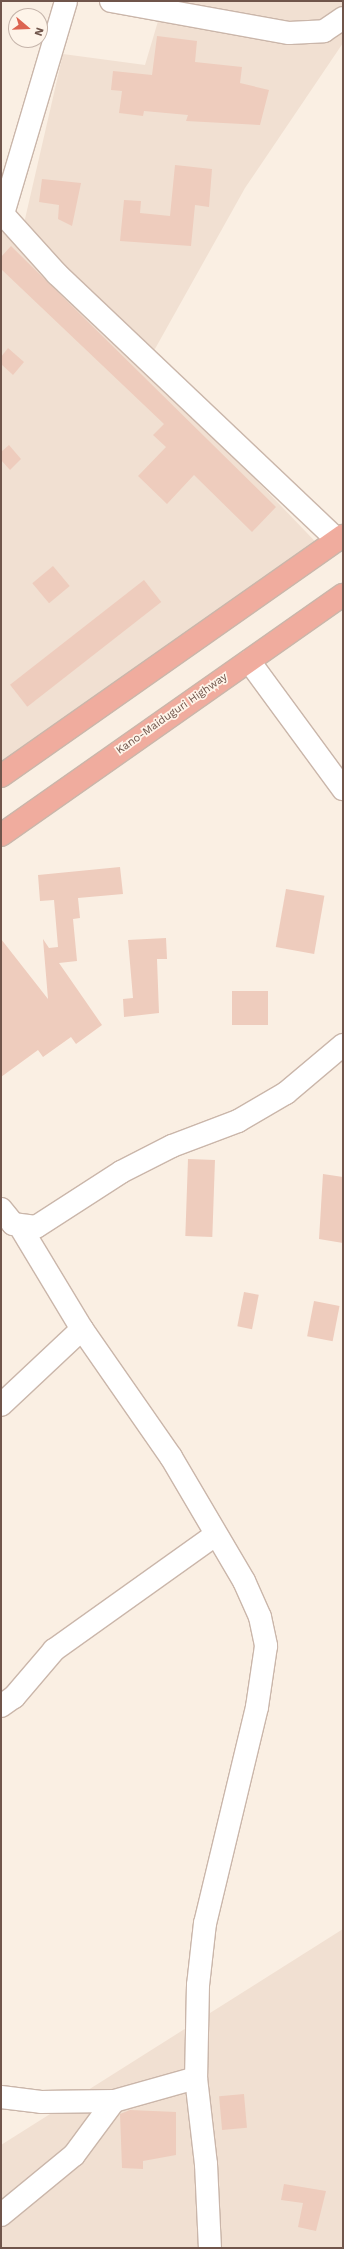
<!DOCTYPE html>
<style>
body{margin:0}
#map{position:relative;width:344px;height:2249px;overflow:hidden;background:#faefe3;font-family:"Work Sans",sans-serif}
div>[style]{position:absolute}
.residential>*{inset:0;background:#f1e0d2}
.building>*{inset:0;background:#eeccbd;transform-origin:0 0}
.roads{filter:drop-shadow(1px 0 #cab6aa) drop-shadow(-1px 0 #cab6aa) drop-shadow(0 1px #cab6aa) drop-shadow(0 -1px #cab6aa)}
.minor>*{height:22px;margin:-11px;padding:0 11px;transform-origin:11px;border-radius:11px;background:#fff}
.highway>*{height:22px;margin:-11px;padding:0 11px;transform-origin:11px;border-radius:11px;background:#f0ac9e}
span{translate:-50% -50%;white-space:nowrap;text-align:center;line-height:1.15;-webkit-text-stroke:3.5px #fef4e9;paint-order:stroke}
.street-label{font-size:11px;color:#70554b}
.frame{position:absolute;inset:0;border:2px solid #70554b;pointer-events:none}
.north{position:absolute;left:8px;top:8px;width:40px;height:40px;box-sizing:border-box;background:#fef4e9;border:1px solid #c5b4aa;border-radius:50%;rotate:109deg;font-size:11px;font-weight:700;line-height:16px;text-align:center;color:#70554b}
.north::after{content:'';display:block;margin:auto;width:14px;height:18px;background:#dc6350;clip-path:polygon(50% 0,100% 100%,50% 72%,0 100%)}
</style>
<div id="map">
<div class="residential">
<div style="clip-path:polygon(164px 1px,343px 1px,343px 43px,245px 188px,146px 365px,330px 557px,1px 783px,1px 231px,19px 245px,63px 54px,145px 65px)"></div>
<div style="clip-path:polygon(343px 1929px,343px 2248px,1px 2248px,1px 2145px)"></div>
</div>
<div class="building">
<div style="clip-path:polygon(157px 36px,197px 41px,195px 62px,242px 67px,240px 83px,269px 90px,260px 125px,186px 121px,188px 115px,144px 111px,143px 116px,119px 113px,122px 91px,111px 90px,113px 71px,152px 75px)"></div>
<div style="clip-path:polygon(175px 165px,212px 169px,209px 207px,195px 205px,191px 246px,120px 241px,124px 200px,141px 201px,140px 213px,170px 216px)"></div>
<div style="clip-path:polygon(42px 179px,81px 183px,72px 226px,58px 219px,59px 205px,39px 202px)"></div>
<div style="clip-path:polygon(11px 246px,276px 507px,252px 532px,194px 475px,167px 504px,138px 476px,166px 447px,153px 435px,164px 424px,1px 269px,1px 257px)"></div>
<div style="clip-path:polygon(8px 348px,24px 362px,13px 375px,1px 364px,1px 357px)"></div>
<div style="clip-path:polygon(9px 445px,21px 459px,10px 470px,1px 460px,1px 452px)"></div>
<div style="left:53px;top:566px;width:26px;height:27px;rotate:50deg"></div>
<div style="left:144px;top:580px;width:28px;height:170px;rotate:52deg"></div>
<div style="clip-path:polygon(120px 867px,123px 894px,78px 898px,80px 918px,73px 919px,77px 961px,59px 963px,102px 1025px,76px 1044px,71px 1037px,43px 1057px,38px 1050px,1px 1077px,1px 939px,48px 999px,43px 939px,49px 948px,58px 947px,54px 900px,40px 901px,38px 875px)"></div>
<div style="left:286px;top:889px;width:39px;height:59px;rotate:10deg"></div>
<div style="clip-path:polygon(166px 938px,167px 959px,157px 959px,159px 1013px,124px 1017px,123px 999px,133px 998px,128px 940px)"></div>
<div style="left:232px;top:991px;width:36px;height:34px"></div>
<div style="left:188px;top:1159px;width:27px;height:77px;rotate:2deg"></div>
<div style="clip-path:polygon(323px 1174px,343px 1177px,343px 1243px,319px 1239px)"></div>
<div style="left:244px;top:1292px;width:15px;height:35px;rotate:11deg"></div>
<div style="left:314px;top:1301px;width:26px;height:36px;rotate:11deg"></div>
<div style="left:244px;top:2094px;width:34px;height:25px;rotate:85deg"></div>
<div style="clip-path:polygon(130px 2110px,176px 2112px,176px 2155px,143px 2161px,143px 2169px,122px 2168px,120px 2114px)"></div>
<div style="clip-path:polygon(284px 2184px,326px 2191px,316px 2231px,298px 2227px,303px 2203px,281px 2200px)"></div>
</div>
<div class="roads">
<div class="minor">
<div style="left:111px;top:1px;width:181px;rotate:10.2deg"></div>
<div style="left:289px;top:33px;width:35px;rotate:-3deg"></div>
<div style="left:324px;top:31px;width:23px;rotate:-34deg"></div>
<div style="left:1px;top:212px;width:84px;rotate:47.9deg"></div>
<div style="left:57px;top:274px;width:386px;rotate:43.5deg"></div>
<div style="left:3px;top:214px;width:222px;rotate:-73.5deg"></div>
<div style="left:249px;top:661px;width:159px;rotate:53.7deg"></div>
<div style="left:1px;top:1209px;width:19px;rotate:51deg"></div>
<div style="left:13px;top:1224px;width:23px;rotate:7deg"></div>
<div style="left:36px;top:1227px;width:101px;rotate:-32.9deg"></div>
<div style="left:121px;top:1172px;width:57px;rotate:-27deg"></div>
<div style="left:172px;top:1146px;width:71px;rotate:-20.7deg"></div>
<div style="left:238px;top:1121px;width:56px;rotate:-30.3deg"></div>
<div style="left:286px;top:1093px;width:75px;rotate:-40.1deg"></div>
<div style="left:21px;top:1228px;width:118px;rotate:58.9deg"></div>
<div style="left:82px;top:1329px;width:156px;rotate:55.2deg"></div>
<div style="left:171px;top:1457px;width:144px;rotate:59.5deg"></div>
<div style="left:244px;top:1581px;width:39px;rotate:66deg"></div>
<div style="left:260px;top:1617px;width:30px;rotate:78deg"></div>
<div style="left:266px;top:1646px;width:62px;rotate:98.4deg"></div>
<div style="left:257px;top:1707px;width:222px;rotate:103.5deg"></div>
<div style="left:205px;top:1923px;width:62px;rotate:96.4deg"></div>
<div style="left:198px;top:1985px;width:93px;rotate:91.2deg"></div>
<div style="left:196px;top:2078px;width:87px;rotate:83.4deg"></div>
<div style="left:206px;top:2164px;width:84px;rotate:87.3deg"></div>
<div style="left:1px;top:1405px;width:111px;rotate:-43.2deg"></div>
<div style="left:1px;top:1706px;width:16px;rotate:-35deg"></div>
<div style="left:14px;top:1697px;width:62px;rotate:-49.6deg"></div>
<div style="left:54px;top:1650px;width:198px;rotate:-35.5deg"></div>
<div style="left:1px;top:2097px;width:40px;rotate:7.1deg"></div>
<div style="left:41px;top:2102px;width:73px;rotate:-0.8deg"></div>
<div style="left:1px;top:2215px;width:94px;rotate:-39.4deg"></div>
<div style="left:74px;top:2155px;width:67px;rotate:-53.5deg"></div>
<div style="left:114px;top:2101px;width:85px;rotate:-15.7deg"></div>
</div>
<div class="highway">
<div style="left:1px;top:776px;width:418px;rotate:-35.1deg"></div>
<div style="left:1px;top:835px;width:418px;rotate:-35.1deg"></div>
</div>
</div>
<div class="street-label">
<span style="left:172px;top:714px;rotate:-35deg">Kano-Maiduguri Highway</span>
</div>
<div class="frame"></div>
<div class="north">N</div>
</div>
